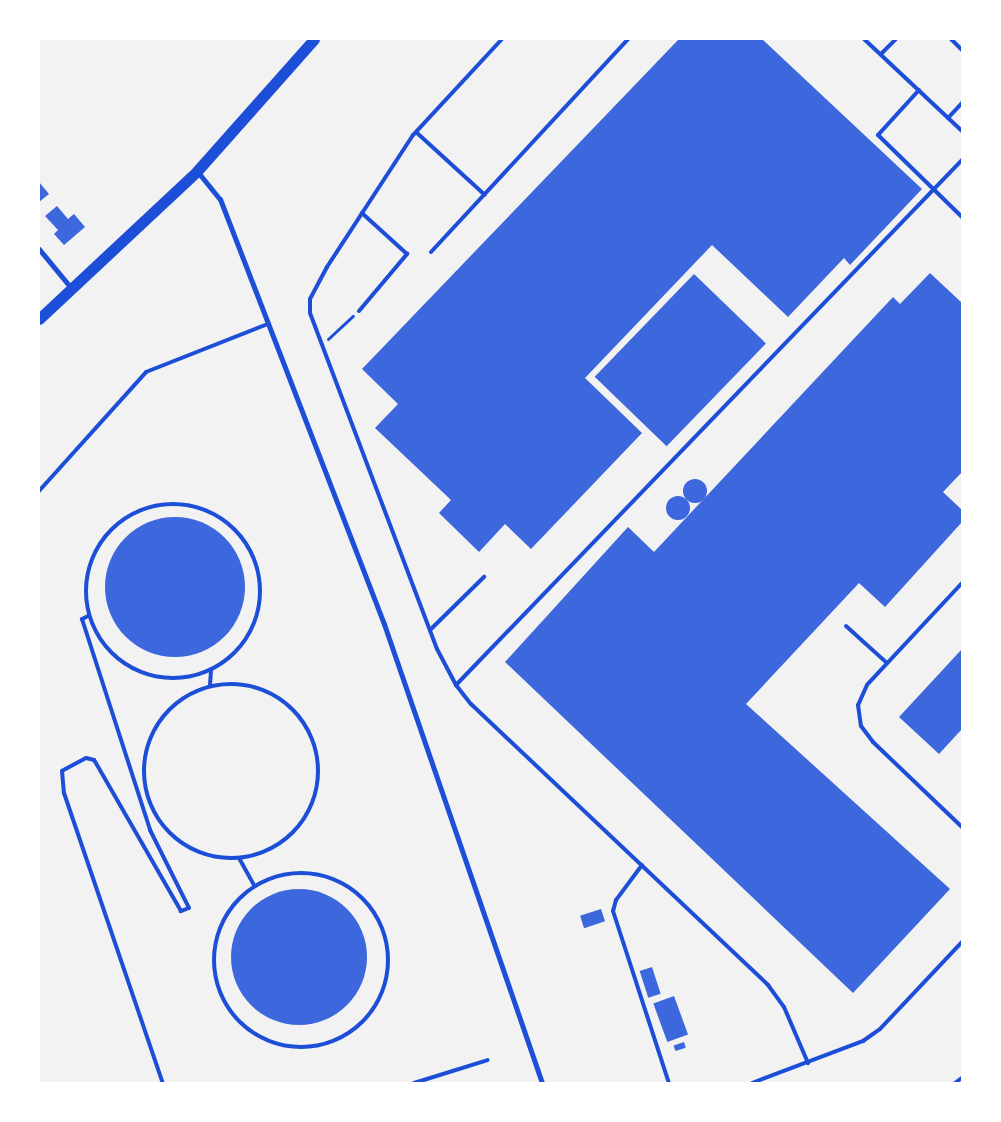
<!DOCTYPE html>
<style>
body{margin:0}
#map{position:relative;width:1001px;height:1122px;overflow:hidden;background:#f2f2f2;font-family:"IBM Plex Sans",sans-serif}
div>[style]{position:absolute}
.building>*{inset:0;background:#3d67dc;transform-origin:0 0}
.round{border-radius:50%}
.path>*{height:3px;margin:-1.5px;padding:0 1.5px;transform-origin:1.5px;border-radius:1.5px;background:#1d4ed8}
.service>*{height:4px;margin:-2px;padding:0 2px;transform-origin:2px;border-radius:2px;background:#1d4ed8}
.service>.ring{margin:-2px;padding:0;box-sizing:content-box;background:none;border:4px solid #1d4ed8;border-radius:50%}
.minor>*{height:5px;margin:-2.5px;padding:0 2.5px;transform-origin:2.5px;border-radius:2.5px;background:#1d4ed8}
.primary>*{height:11px;margin:-5.5px;padding:0 5.5px;transform-origin:5.5px;border-radius:5.5px;background:#1d4ed8}
span{translate:-50% -50%;white-space:nowrap;text-align:center;line-height:1.15;-webkit-text-stroke:4.5px #fff;paint-order:stroke}
.frame{position:absolute;inset:0;border:40px solid #fff;pointer-events:none}
</style>
<div id="map">
<div class="building">
<div style="clip-path:polygon(679px 39px,762px 39px,922px 189px,850px 265px,844px 258px,788px 317px,712px 245px,585px 378px,642px 433px,531px 549px,505px 524px,479px 552px,439px 513px,451px 500px,375px 428px,398px 404px,362px 369px)"></div>
<div style="clip-path:polygon(39px 182px,49px 194px,39px 202px)"></div>
<div style="clip-path:polygon(57px 206px,68px 219px,74px 214px,85px 227px,64px 245px,54px 234px,58px 230px,45px 216px)"></div>
<div style="clip-path:polygon(930px 273px,962px 303px,962px 472px,943px 492px,962px 510px,962px 522px,885px 607px,859px 583px,746px 704px,950px 889px,853px 993px,505px 662px,628px 527px,654px 552px,893px 297px,900px 304px)"></div>
<div style="left:694px;top:274px;width:100px;height:143px;rotate:44deg"></div>
<div class="round" style="left:683px;top:479px;width:24px;height:24px"></div>
<div class="round" style="left:666px;top:496px;width:24px;height:24px"></div>
<div class="round" style="left:105px;top:517px;width:140px;height:140px"></div>
<div style="clip-path:polygon(962px 649px,962px 729px,939px 754px,899px 717px)"></div>
<div class="round" style="left:231px;top:889px;width:136px;height:136px"></div>
<div style="left:601px;top:909px;width:13px;height:22px;rotate:72deg"></div>
<div style="left:652px;top:967px;width:28px;height:13px;rotate:72deg"></div>
<div style="left:674px;top:996px;width:41px;height:22px;rotate:70deg"></div>
<div style="left:684px;top:1042px;width:6px;height:11px;rotate:72deg"></div>
</div>
<div class="path">
<div style="left:328px;top:339px;width:34px;rotate:-43deg"></div>
</div>
<div class="service">
<div style="left:502px;top:39px;width:131px;rotate:132.8deg"></div>
<div style="left:413px;top:135px;width:158px;rotate:123.1deg"></div>
<div style="left:327px;top:267px;width:36px;rotate:118deg"></div>
<div style="left:310px;top:299px;width:14px;rotate:90deg"></div>
<div style="left:310px;top:313px;width:359px;rotate:69.3deg"></div>
<div style="left:437px;top:649px;width:41px;rotate:62.2deg"></div>
<div style="left:456px;top:685px;width:24px;rotate:52deg"></div>
<div style="left:471px;top:704px;width:409px;rotate:43.4deg"></div>
<div style="left:768px;top:985px;width:27px;rotate:54deg"></div>
<div style="left:784px;top:1007px;width:61px;rotate:66.8deg"></div>
<div style="left:864px;top:39px;width:134px;rotate:43.2deg"></div>
<div style="left:951px;top:39px;width:16px;rotate:45deg"></div>
<div style="left:881px;top:54px;width:21px;rotate:-45deg"></div>
<div style="left:919px;top:90px;width:61px;rotate:132.3deg"></div>
<div style="left:878px;top:135px;width:117px;rotate:44.3deg"></div>
<div style="left:948px;top:118px;width:21px;rotate:-47deg"></div>
<div style="left:416px;top:132px;width:93px;rotate:42.4deg"></div>
<div style="left:431px;top:252px;width:290px;rotate:-47.2deg"></div>
<div style="left:359px;top:311px;width:75px;rotate:-49.9deg"></div>
<div style="left:407px;top:254px;width:61px;rotate:-137.7deg"></div>
<div style="left:39px;top:491px;width:160px;rotate:-48deg"></div>
<div style="left:146px;top:372px;width:131px;rotate:-21.5deg"></div>
<div class="ring" style="left:86px;top:504px;width:170px;height:170px"></div>
<div style="left:962px;top:583px;width:139px;rotate:133deg"></div>
<div style="left:867px;top:685px;width:22px;rotate:114deg"></div>
<div style="left:858px;top:705px;width:21px;rotate:82deg"></div>
<div style="left:861px;top:726px;width:20px;rotate:53deg"></div>
<div style="left:873px;top:742px;width:123px;rotate:43.7deg"></div>
<div style="left:88px;top:616px;width:7px;rotate:153deg"></div>
<div style="left:82px;top:619px;width:222px;rotate:72.1deg"></div>
<div style="left:150px;top:830px;width:87px;rotate:63.4deg"></div>
<div style="left:189px;top:908px;width:9px;rotate:159deg"></div>
<div style="left:181px;top:911px;width:174px;rotate:-119.9deg"></div>
<div style="left:94px;top:760px;width:8px;rotate:-166deg"></div>
<div style="left:86px;top:758px;width:27px;rotate:152deg"></div>
<div style="left:62px;top:771px;width:22px;rotate:85deg"></div>
<div style="left:64px;top:793px;width:306px;rotate:71.2deg"></div>
<div style="left:846px;top:626px;width:55px;rotate:42.1deg"></div>
<div style="left:430px;top:630px;width:76px;rotate:-44.5deg"></div>
<div class="ring" style="left:144px;top:684px;width:170px;height:170px"></div>
<div style="left:210px;top:685px;width:14px;rotate:-86deg"></div>
<div style="left:456px;top:685px;width:729px;rotate:-46.06deg"></div>
<div style="left:239px;top:858px;width:31px;rotate:61deg"></div>
<div style="left:642px;top:865px;width:44px;rotate:126.6deg"></div>
<div style="left:616px;top:900px;width:11px;rotate:105deg"></div>
<div style="left:613px;top:911px;width:181px;rotate:72deg"></div>
<div class="ring" style="left:214px;top:873px;width:170px;height:170px"></div>
<div style="left:414px;top:1083px;width:77px;rotate:-17.3deg"></div>
<div style="left:752px;top:1083px;width:119px;rotate:-20.7deg"></div>
<div style="left:863px;top:1041px;width:21px;rotate:-35deg"></div>
<div style="left:880px;top:1029px;width:120px;rotate:-46.7deg"></div>
<div style="left:955px;top:1083px;width:9px;rotate:-36deg"></div>
</div>
<div class="minor">
<div style="left:197px;top:171px;width:36px;rotate:51deg"></div>
<div style="left:220px;top:199px;width:456px;rotate:68.9deg"></div>
<div style="left:384px;top:624px;width:485px;rotate:71deg"></div>
<div style="left:39px;top:249px;width:52px;rotate:50.5deg"></div>
</div>
<div class="primary">
<div style="left:39px;top:319px;width:216px;rotate:-43.1deg"></div>
<div style="left:197px;top:171px;width:176px;rotate:-48.4deg"></div>
</div>
<div class="frame"></div>
</div>
